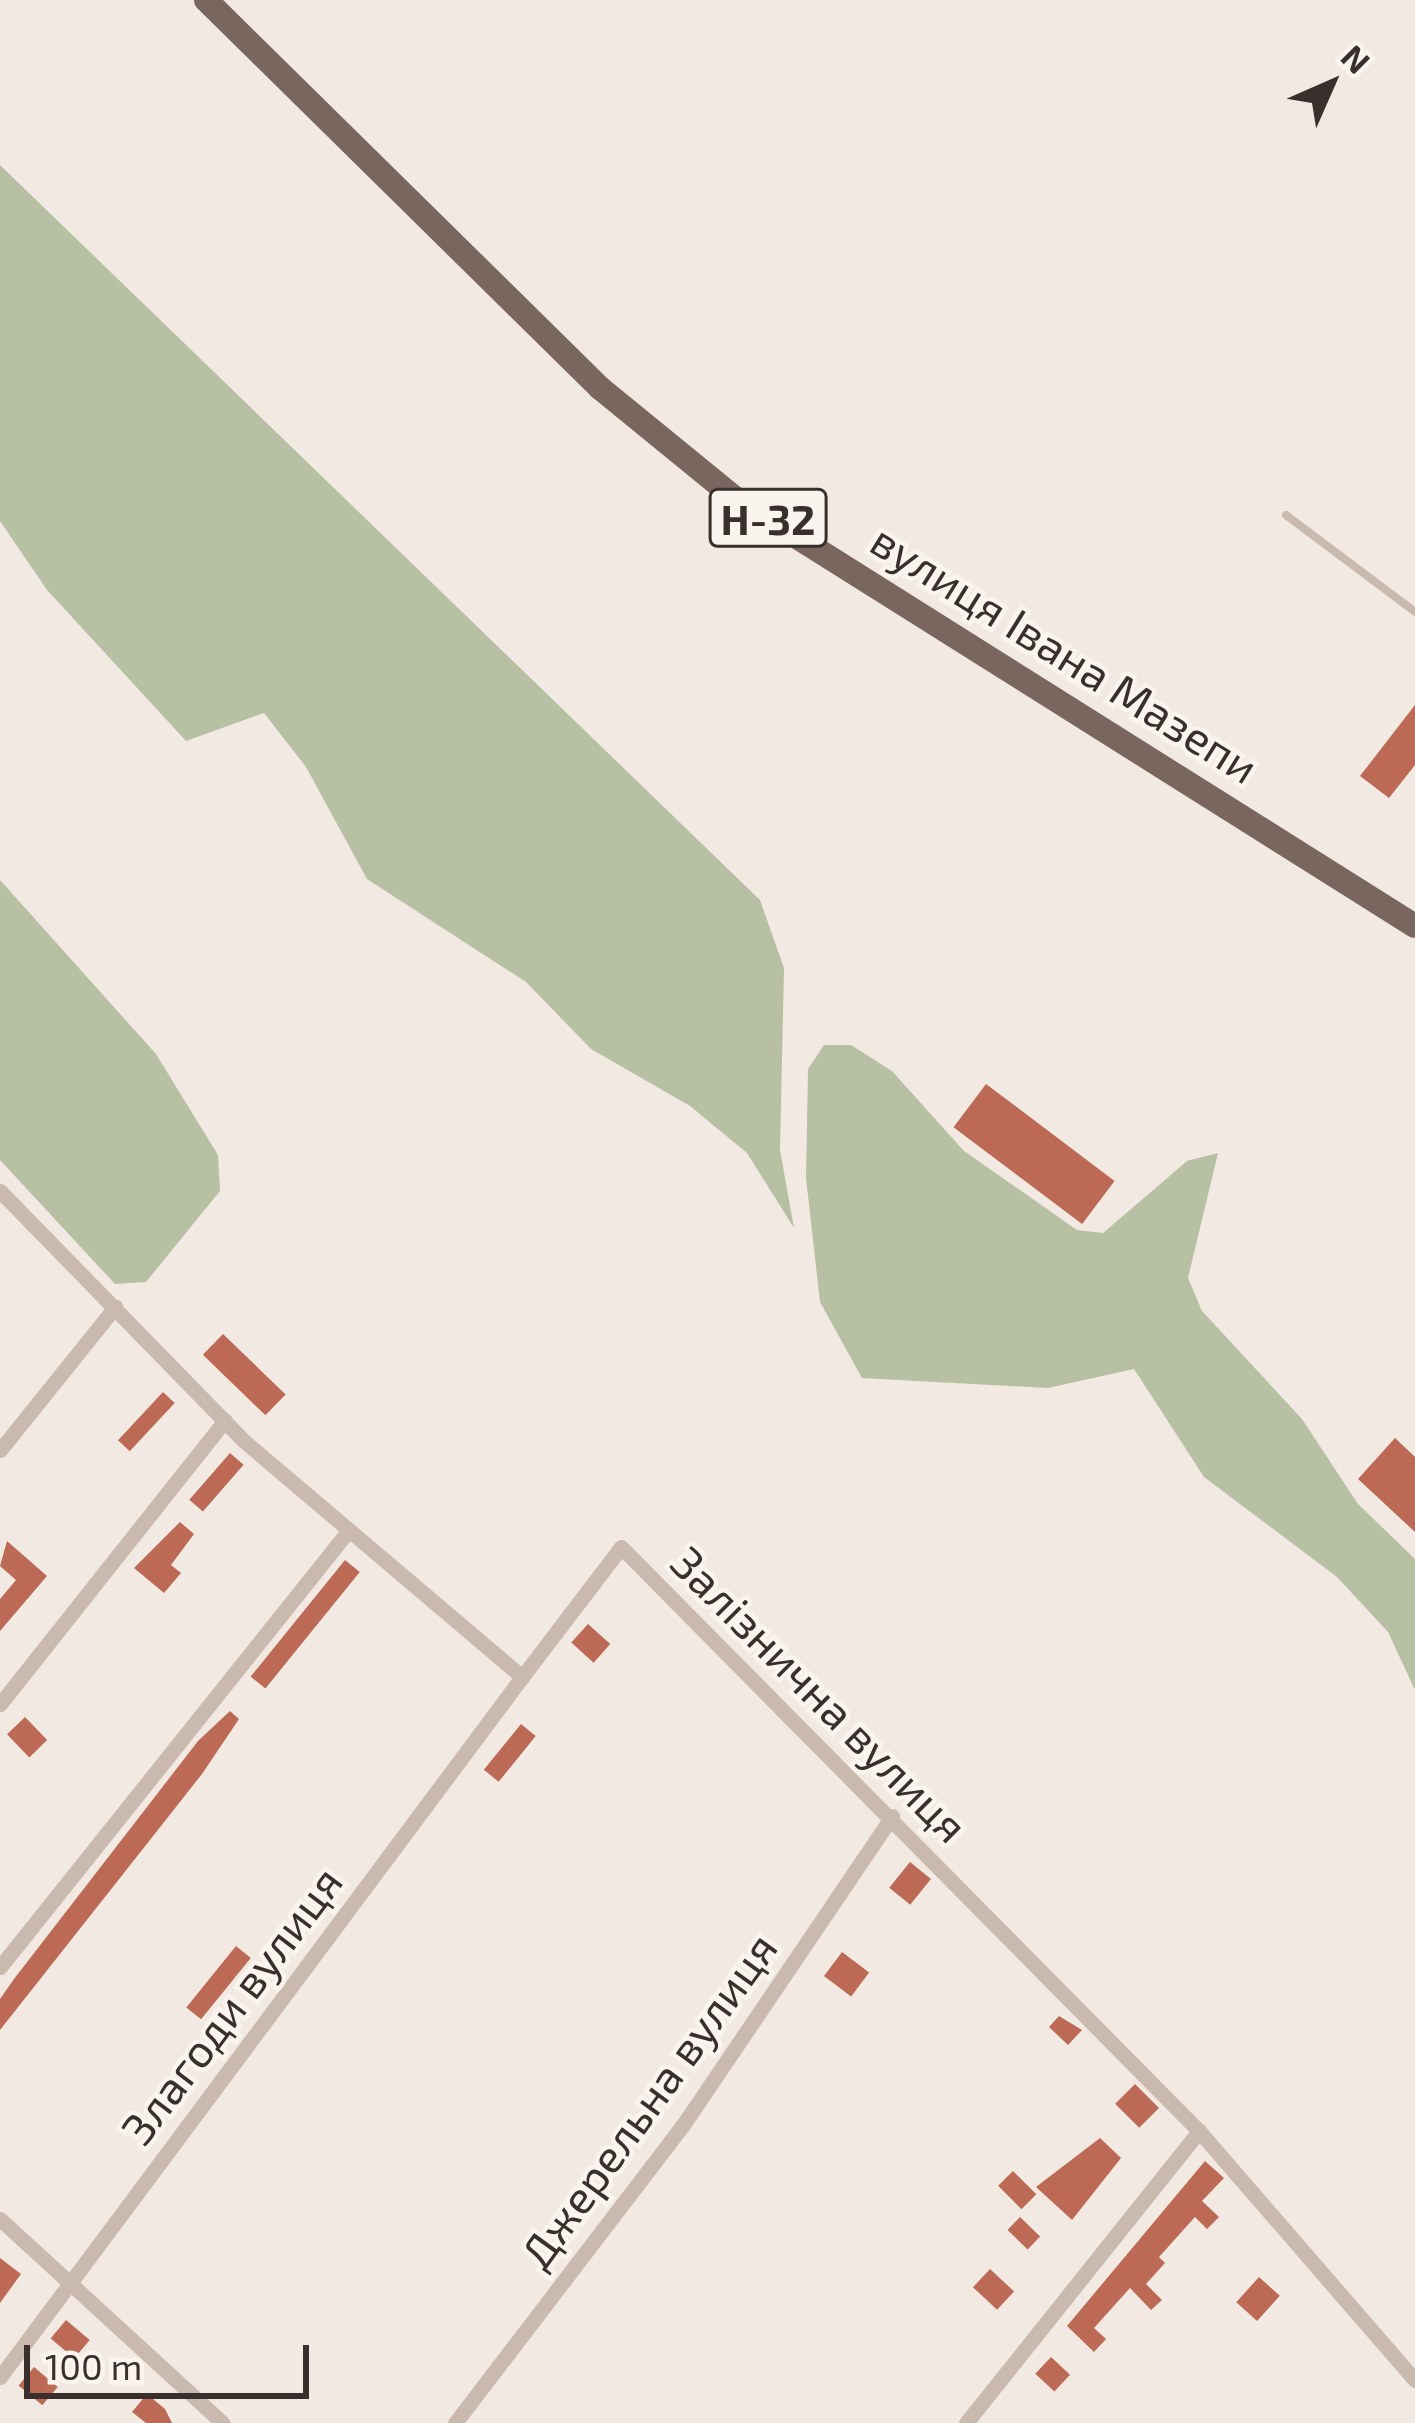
<!DOCTYPE html>
<meta charset="utf-8">
<style>
body{margin:0}
#map{position:relative;width:1415px;height:2423px;overflow:hidden;background:#f2eae2;font-family:"Exo 2",sans-serif}
div>[style]{position:absolute}
.green>*{inset:0;background:#b7c0a2}
.building>*{inset:0;background:#bc6a55;transform-origin:0 0}
.service>*{height:8px;margin:-4px;padding:0 4px;transform-origin:4px;border-radius:4px;background:#c9b9ae}
.minor>*{height:15px;margin:-7.5px;padding:0 7.5px;transform-origin:7.5px;border-radius:7.5px;background:#c9b9ae}
.primary>*{height:24px;margin:-12px;padding:0 12px;transform-origin:12px;border-radius:12px;background:#79665e}
span{translate:-50% -50%;white-space:nowrap;text-align:center;line-height:1.15;-webkit-text-stroke:9px #f9f4ee;paint-order:stroke}
.shield-label span{padding:3px 9px;background:#f9f4ee;border:3px solid;border-radius:9px;-webkit-text-stroke-width:0}
.shield-label{font-size:42px;color:#392f2c;font-weight:700}
.street-label{font-size:45px;color:#392f2c}
.north{position:absolute;left:1271px;top:24px;width:120px;height:120px;-webkit-text-stroke:9px #f9f4ee;paint-order:stroke;rotate:45deg;font-size:33px;font-weight:700;line-height:48px;text-align:center;color:#392f2c}
.north::after{content:'';display:block;margin:auto;width:42px;height:54px;background:#392f2c;clip-path:polygon(50% 0,100% 100%,50% 72%,0 100%)}
.scale{position:absolute;left:24px;top:2345px;width:285px;height:54px;box-sizing:border-box;border:6px solid #392f2c;border-top:0;padding-left:15px;font-size:36px;line-height:42px;white-space:nowrap;color:#392f2c;-webkit-text-stroke:9px #f9f4ee;paint-order:stroke}
</style>
<div id="map">
<div class="green">
<div style="clip-path:polygon(0 165px,760px 900px,784px 968px,780px 1150px,794px 1228px,747px 1153px,690px 1106px,591px 1049px,526px 982px,367px 879px,306px 767px,264px 713px,186px 741px,47px 590px,0 521px)"></div>
<div style="clip-path:polygon(0 880px,156px 1054px,218px 1155px,220px 1191px,146px 1282px,115px 1284px,0 1160px)"></div>
<div style="clip-path:polygon(824px 1045px,851px 1045px,892px 1071px,964px 1151px,1077px 1230px,1103px 1233px,1187px 1161px,1218px 1153px,1188px 1278px,1202px 1311px,1302px 1419px,1358px 1504px,1415px 1559px,1415px 1690px,1388px 1632px,1337px 1577px,1204px 1477px,1134px 1369px,1048px 1388px,862px 1378px,820px 1302px,806px 1178px,808px 1069px)"></div>
</div>
<div class="building">
<div style="clip-path:polygon(1415px 705px,1415px 765px,1389px 798px,1360px 776px)"></div>
<div style="left:986px;top:1084px;width:161px;height:54px;rotate:37deg"></div>
<div style="left:223px;top:1334px;width:87px;height:29px;rotate:44deg"></div>
<div style="left:163px;top:1392px;width:16px;height:66px;rotate:43deg"></div>
<div style="clip-path:polygon(1395px 1438px,1415px 1457px,1415px 1532px,1358px 1479px)"></div>
<div style="left:230px;top:1453px;width:18px;height:62px;rotate:41deg"></div>
<div style="clip-path:polygon(180px 1522px,194px 1534px,171px 1565px,181px 1573px,164px 1593px,134px 1568px)"></div>
<div style="clip-path:polygon(7px 1541px,47px 1576px,0 1631px,0 1599px,16px 1580px,0 1566px)"></div>
<div style="left:345px;top:1560px;width:19px;height:150px;rotate:39deg"></div>
<div style="left:588px;top:1624px;width:30px;height:25px;rotate:42deg"></div>
<div style="clip-path:polygon(230px 1711px,239px 1719px,202px 1774px,0 2030px,0 1999px,14px 1979px,198px 1741px)"></div>
<div style="left:25px;top:1717px;width:32px;height:25px;rotate:46deg"></div>
<div style="left:521px;top:1724px;width:19px;height:59px;rotate:39deg"></div>
<div style="left:910px;top:1862px;width:27px;height:33px;rotate:39deg"></div>
<div style="left:236px;top:1946px;width:19px;height:79px;rotate:39deg"></div>
<div style="left:842px;top:1952px;width:34px;height:30px;rotate:37deg"></div>
<div style="clip-path:polygon(1059px 2016px,1082px 2030px,1068px 2045px,1049px 2027px)"></div>
<div style="left:1135px;top:2084px;width:34px;height:28px;rotate:45deg"></div>
<div style="clip-path:polygon(1100px 2138px,1121px 2158px,1072px 2220px,1036px 2187px)"></div>
<div style="clip-path:polygon(1205px 2161px,1224px 2178px,1202px 2201px,1219px 2217px,1207px 2229px,1195px 2217px,1159px 2257px,1165px 2263px,1146px 2284px,1162px 2300px,1151px 2310px,1130px 2288px,1094px 2328px,1106px 2339px,1094px 2352px,1067px 2326px)"></div>
<div style="left:1013px;top:2171px;width:33px;height:21px;rotate:45deg"></div>
<div style="left:1020px;top:2217px;width:28px;height:18px;rotate:44deg"></div>
<div style="clip-path:polygon(0 2258px,21px 2274px,0 2303px)"></div>
<div style="left:990px;top:2269px;width:33px;height:25px;rotate:43deg"></div>
<div style="left:1259px;top:2277px;width:28px;height:34px;rotate:42deg"></div>
<div style="left:66px;top:2320px;width:31px;height:24px;rotate:40deg"></div>
<div style="left:1051px;top:2357px;width:26px;height:23px;rotate:43deg"></div>
<div style="left:34px;top:2367px;width:31px;height:24px;rotate:40deg"></div>
<div style="clip-path:polygon(147px 2394px,165px 2409px,172px 2423px,146px 2423px,132px 2412px)"></div>
</div>
<div class="service">
<div style="left:1286px;top:515px;width:161px;rotate:36.9deg"></div>
</div>
<div class="minor">
<div style="left:0;top:1191px;width:349px;rotate:45.7deg"></div>
<div style="left:244px;top:1441px;width:365px;rotate:40.3deg"></div>
<div style="left:522px;top:1677px;width:163px;rotate:-52.7deg"></div>
<div style="left:621px;top:1547px;width:822px;rotate:45.3deg"></div>
<div style="left:1199px;top:2131px;width:330px;rotate:49.1deg"></div>
<div style="left:0;top:1450px;width:184px;rotate:-51.2deg"></div>
<div style="left:0;top:1704px;width:362px;rotate:-51.6deg"></div>
<div style="left:0;top:1967px;width:559px;rotate:-51.39deg"></div>
<div style="left:0;top:2219px;width:302px;rotate:42.5deg"></div>
<div style="left:0;top:2377px;width:873px;rotate:-53.29deg"></div>
<div style="left:455px;top:2423px;width:375px;rotate:-52.6deg"></div>
<div style="left:683px;top:2125px;width:373px;rotate:-55.9deg"></div>
<div style="left:966px;top:2423px;width:374px;rotate:-51.4deg"></div>
</div>
<div class="primary">
<div style="left:206px;top:0;width:553px;rotate:44.56deg"></div>
<div style="left:600px;top:388px;width:174px;rotate:39.2deg"></div>
<div style="left:735px;top:498px;width:803px;rotate:32.19deg"></div>
</div>
<div class="shield-label">
<span style="left:768px;top:518px">Н-32</span>
</div>
<div class="street-label">
<span style="left:1065px;top:653px;rotate:32deg">вулиця Івана Мазепи</span>
<span style="left:820px;top:1694px;rotate:45deg">Залізнична вулиця</span>
<span style="left:231px;top:2005px;rotate:-53deg">Злагоди вулиця</span>
<span style="left:648px;top:2100px;rotate:-54deg">Джерельна вулиця</span>
</div>
<div class="north">N</div>
<div class="scale">100 m</div>
</div>
